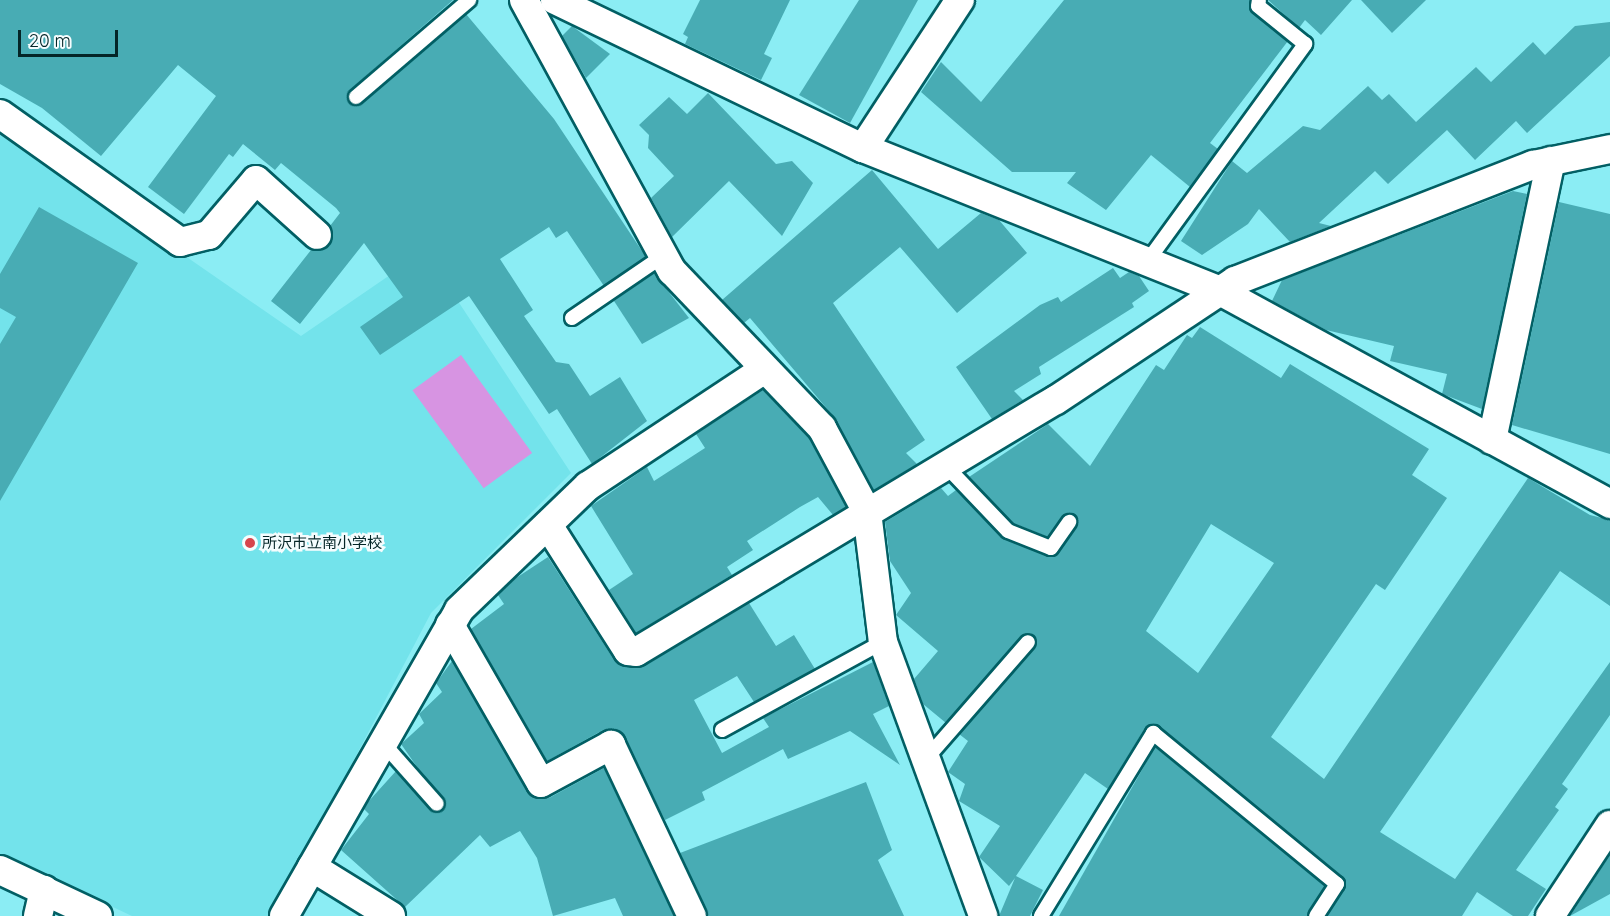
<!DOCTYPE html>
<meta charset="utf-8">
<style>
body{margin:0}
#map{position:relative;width:1610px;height:916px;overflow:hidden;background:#8bedf4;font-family:Quicksand,"Noto Sans JP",sans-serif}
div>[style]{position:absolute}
.built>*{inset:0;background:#73e3eb}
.water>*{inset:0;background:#d794e2;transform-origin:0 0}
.building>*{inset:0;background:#48acb4}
.roads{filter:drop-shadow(2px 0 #025f64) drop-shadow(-2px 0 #025f64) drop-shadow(0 2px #025f64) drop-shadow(0 -2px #025f64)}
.lane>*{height:14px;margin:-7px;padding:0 7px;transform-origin:7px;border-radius:7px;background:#fff}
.street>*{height:28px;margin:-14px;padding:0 14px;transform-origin:14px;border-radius:14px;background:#fff}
.dots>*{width:16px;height:16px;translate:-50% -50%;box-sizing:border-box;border:3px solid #f5fdfe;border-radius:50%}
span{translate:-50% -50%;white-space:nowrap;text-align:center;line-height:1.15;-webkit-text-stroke:5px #f5fdfe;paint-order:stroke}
.poi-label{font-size:15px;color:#042527}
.left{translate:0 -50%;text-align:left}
.scale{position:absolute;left:18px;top:30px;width:100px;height:27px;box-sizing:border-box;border:3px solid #042527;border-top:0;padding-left:8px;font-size:18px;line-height:21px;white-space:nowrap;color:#042527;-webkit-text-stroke:4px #f5fdfe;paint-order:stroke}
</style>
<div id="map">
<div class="built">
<div style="clip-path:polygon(0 128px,301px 336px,425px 251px,571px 473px,431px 613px,272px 916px,132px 916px,0 854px)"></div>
</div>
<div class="water">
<div style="left:461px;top:355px;width:121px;height:60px;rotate:54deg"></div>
</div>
<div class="building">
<div style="clip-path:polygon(0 0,453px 0,350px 90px,347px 99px,354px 106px,362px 104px,466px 14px,554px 119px,646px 257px,604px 286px,567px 231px,556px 238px,549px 227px,500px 259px,533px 310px,524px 316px,556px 362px,569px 364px,590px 396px,620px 377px,647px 421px,592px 464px,557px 409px,549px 414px,469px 296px,380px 355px,360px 327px,403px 297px,364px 243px,300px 324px,271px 301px,311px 250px,330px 246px,330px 226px,340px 213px,336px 208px,281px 163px,275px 170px,243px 144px,233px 157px,229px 154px,184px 214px,148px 187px,216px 96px,178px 65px,101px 156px,42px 108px,0 84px)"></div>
<div style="clip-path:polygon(700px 0,790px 0,764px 54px,772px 58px,761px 80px,685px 44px,688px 37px,683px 34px)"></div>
<div style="clip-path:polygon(859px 0,918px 0,850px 123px,799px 95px)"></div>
<div style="clip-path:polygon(1064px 0,1250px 0,1252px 13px,1288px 41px,1210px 143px,1218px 149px,1190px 187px,1151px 155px,1106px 210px,1067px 183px,1076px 172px,1012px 172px,921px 92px,941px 62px,981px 102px)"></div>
<div style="clip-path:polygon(1268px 0,1352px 0,1321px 35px,1305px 20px,1299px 28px)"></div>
<div style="clip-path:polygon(1361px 0,1426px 0,1392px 33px)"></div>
<div style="clip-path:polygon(1610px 22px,1610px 56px,1527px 133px,1516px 121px,1475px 160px,1447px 130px,1388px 184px,1375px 171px,1319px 223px,1331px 226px,1290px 242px,1259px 209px,1248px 224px,1202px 255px,1181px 241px,1232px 161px,1247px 173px,1303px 126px,1320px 130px,1368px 86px,1382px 100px,1389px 94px,1416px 122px,1476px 67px,1491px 82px,1533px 42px,1545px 55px,1575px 26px)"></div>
<div style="clip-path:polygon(572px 26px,610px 54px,586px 78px,562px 36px)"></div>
<div style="clip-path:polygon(708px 93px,776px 164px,792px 161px,813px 183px,782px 236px,729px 181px,672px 237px,651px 198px,674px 176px,648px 148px,649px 135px,639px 125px,669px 97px,687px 114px)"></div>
<div style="clip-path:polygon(872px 170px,938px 249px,981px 213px,999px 220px,1027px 253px,957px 313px,900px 247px,833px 303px,925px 440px,906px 453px,917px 464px,874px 490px,834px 417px,750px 318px,744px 323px,722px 300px)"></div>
<div style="clip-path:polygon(1513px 191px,1527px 194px,1482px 409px,1442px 394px,1447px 374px,1390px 361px,1394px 346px,1326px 330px,1272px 301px,1282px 280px)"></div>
<div style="clip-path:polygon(1559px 202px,1610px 214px,1610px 454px,1512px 425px)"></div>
<div style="clip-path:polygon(39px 207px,138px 263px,0 501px,0 344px,16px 317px,0 308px,0 274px)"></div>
<div style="clip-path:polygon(1113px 268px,1120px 278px,1129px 272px,1139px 276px,1149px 291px,1132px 303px,1134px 307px,1039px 367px,1041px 374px,1014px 391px,1023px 400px,992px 419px,956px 367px,1040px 305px,1058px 297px,1061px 302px)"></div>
<div style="clip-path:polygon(654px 273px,689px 318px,642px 344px,614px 301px)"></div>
<div style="clip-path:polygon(evenodd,1200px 327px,1281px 378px,1290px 364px,1429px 449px,1412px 475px,1447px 498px,1385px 590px,1376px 584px,1271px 737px,1324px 779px,1528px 478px,1590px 515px,1610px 520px,1610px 606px,1560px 571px,1380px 832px,1455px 879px,1610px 662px,1610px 715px,1562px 784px,1568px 789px,1555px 807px,1559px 810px,1516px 870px,1546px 889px,1528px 916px,1513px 916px,1477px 892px,1462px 916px,1327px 916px,1345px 888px,1343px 877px,1153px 724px,1145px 728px,1108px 789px,1085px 773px,1016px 876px,1043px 890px,1030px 916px,999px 916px,1015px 878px,1009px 886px,979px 857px,1000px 826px,959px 801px,965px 784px,948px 772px,968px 741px,959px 734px,1037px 640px,1030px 633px,1021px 636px,946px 723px,923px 704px,914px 679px,938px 651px,896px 615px,911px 593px,890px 561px,885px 522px,941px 488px,948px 496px,956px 490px,1004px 539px,1056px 556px,1077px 527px,1075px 515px,1065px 514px,1048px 537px,1013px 523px,969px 477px,1048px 424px,1090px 466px,1156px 365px,1164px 370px,1187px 335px,1192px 338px,1200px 327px,1211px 524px,1274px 563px,1198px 673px,1146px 631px,1211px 524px)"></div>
<div style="clip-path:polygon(763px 390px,809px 438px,846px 507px,833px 515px,818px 497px,800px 507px,747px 541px,753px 550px,727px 567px,732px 575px,636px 633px,609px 590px,633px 574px,591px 506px,647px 467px,654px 481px,705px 448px,696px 434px)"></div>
<div style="clip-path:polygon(548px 557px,614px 660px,625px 667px,644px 666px,749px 603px,776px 646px,794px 635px,815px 669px,754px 702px,737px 676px,694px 700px,722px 753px,769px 727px,763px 718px,873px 662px,889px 706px,873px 714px,900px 765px,850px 731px,788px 759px,783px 749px,702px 792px,705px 800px,665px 820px,620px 731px,603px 730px,547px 761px,471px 629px,504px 604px,498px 595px,516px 578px)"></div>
<div style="clip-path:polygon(452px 661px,532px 797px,549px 798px,604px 768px,674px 916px,623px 916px,615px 898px,553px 916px,537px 858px,520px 831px,490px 847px,480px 835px,405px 907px,341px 850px,369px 814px,364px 809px,368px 802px,396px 771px,431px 810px,445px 807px,401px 744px,424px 723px,419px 714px,442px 692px,436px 683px)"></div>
<div style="clip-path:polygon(1155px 747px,1325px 886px,1307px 916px,1059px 916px)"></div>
<div style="clip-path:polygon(866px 782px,892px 850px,878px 860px,904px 916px,708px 916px,680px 853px)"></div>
<div style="clip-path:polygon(1610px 855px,1610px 894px,1570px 916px)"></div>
</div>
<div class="roads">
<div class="lane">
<div style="left:356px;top:97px;width:149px;rotate:-40.6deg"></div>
<div style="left:1149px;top:259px;width:266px;rotate:-54deg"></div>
<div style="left:1305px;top:44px;width:60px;rotate:-141deg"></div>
<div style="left:1258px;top:6px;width:6px;rotate:-81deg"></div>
<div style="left:572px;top:318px;width:110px;rotate:-34.3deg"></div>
<div style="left:945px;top:465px;width:91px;rotate:46.3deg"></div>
<div style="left:1008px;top:531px;width:46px;rotate:21.6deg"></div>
<div style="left:1051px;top:548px;width:32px;rotate:-55deg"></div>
<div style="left:722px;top:730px;width:183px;rotate:-28.7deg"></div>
<div style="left:383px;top:743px;width:81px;rotate:48.5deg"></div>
<div style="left:926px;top:759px;width:155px;rotate:-48.9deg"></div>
<div style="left:1041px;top:916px;width:215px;rotate:-58.5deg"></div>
<div style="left:1153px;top:733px;width:238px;rotate:39.4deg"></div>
<div style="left:1337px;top:884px;width:38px;rotate:123deg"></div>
</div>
<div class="street">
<div style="left:524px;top:0;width:309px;rotate:61.4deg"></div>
<div style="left:672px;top:271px;width:217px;rotate:46.3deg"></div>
<div style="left:822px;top:428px;width:95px;rotate:61.8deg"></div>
<div style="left:867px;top:512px;width:131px;rotate:83deg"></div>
<div style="left:883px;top:642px;width:292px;rotate:69.9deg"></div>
<div style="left:555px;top:0;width:342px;rotate:25.7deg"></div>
<div style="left:863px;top:148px;width:382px;rotate:21.8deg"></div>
<div style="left:1218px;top:290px;width:447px;rotate:28.6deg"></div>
<div style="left:0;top:114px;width:221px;rotate:35.4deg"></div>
<div style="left:180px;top:242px;width:30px;rotate:-14deg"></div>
<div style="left:209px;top:235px;width:72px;rotate:-49.5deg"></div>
<div style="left:256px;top:180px;width:82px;rotate:42deg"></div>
<div style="left:863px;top:148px;width:177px;rotate:-56.8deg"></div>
<div style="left:1492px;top:440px;width:285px;rotate:-78.1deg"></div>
<div style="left:548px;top:525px;width:149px;rotate:57.6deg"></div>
<div style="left:628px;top:651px;width:8px;rotate:7deg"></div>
<div style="left:636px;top:652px;width:490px;rotate:-31deg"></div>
<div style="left:1056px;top:400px;width:215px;rotate:-33.6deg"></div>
<div style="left:1235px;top:281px;width:320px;rotate:-21.3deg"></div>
<div style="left:1533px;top:165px;width:79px;rotate:-11.7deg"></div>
<div style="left:450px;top:625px;width:182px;rotate:60.1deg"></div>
<div style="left:541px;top:783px;width:80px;rotate:-28.5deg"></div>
<div style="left:611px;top:745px;width:189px;rotate:64.7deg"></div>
<div style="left:312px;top:867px;width:93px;rotate:31.8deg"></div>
<div style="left:0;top:870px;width:108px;rotate:25.1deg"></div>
<div style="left:38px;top:916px;width:27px;rotate:-77deg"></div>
<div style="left:284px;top:916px;width:353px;rotate:-60.2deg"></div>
<div style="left:459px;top:610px;width:179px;rotate:-43.9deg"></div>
<div style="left:588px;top:486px;width:209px;rotate:-33.5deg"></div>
<div style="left:1550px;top:916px;width:109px;rotate:-56.6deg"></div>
</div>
</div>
<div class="dots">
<div style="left:250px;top:543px;background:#d6464d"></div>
</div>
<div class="poi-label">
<span class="left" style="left:262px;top:543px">所沢市立南小学校</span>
</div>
<div class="scale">20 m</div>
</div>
